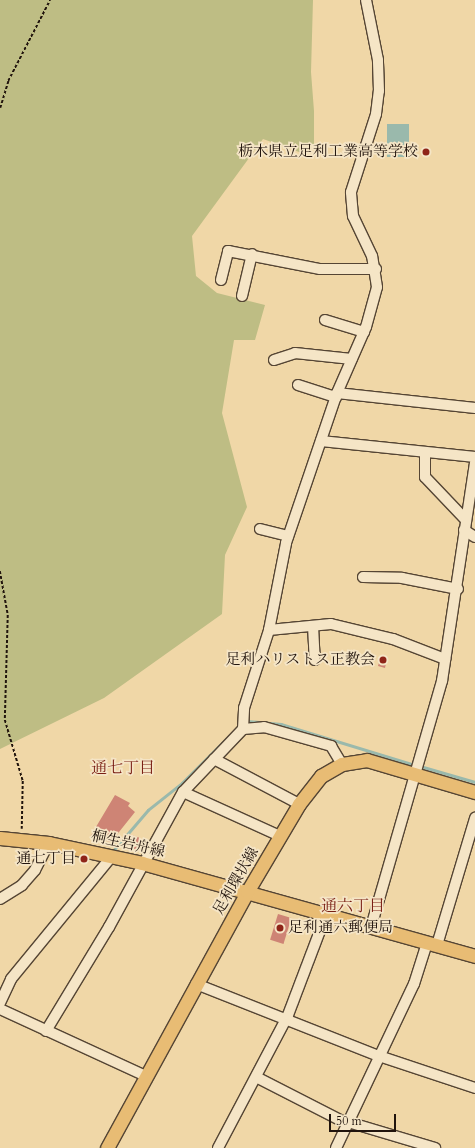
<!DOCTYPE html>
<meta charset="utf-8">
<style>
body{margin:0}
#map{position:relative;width:475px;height:1148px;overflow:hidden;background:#f0d7a7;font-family:Cardo,"Noto Serif JP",serif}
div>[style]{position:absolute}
.green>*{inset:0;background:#bebd84}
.water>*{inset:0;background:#9ab9ac;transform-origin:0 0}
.stream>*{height:2.5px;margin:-1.25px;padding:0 1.25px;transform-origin:1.25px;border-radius:1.25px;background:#9ab9ac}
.building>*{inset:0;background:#ce8475;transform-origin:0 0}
.path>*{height:1.5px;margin-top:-0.75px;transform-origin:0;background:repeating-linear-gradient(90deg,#21140d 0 3px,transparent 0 5px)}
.roads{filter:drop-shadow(1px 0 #554534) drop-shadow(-1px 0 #554534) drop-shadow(0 1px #554534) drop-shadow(0 -1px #554534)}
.minor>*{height:10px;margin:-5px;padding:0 5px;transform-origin:5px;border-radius:5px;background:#f5e5c6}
.major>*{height:13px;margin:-6.5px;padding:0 6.5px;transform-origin:6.5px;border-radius:6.5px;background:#e8bc74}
.dots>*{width:11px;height:11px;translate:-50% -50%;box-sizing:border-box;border:2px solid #f5e5c6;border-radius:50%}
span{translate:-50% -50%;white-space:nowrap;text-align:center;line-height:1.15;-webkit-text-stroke:3.5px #f5e5c6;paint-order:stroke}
.poi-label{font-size:15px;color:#21140d}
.right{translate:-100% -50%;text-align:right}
.left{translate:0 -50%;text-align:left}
.street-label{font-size:15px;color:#21140d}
.neighbourhood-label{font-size:16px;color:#7a1f14}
.scale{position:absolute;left:329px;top:1114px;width:67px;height:18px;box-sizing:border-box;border:2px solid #21140d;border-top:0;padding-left:5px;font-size:12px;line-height:14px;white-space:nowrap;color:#21140d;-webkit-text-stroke:3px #f5e5c6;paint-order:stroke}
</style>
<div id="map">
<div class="green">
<div style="clip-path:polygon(0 0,313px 0,311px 72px,314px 111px,314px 144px,302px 153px,263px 139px,192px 236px,196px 276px,217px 293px,265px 305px,255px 340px,234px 340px,222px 413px,247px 507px,225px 555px,222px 614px,104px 698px,0 749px)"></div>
</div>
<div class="water">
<div style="left:387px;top:124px;width:22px;height:33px"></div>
</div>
<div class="stream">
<div style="left:247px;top:721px;width:34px;rotate:5deg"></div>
<div style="left:281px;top:724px;width:140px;rotate:17deg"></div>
<div style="left:420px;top:766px;width:57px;rotate:16.2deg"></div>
<div style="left:112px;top:852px;width:55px;rotate:-49.4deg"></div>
<div style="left:148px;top:810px;width:43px;rotate:-38.5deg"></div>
<div style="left:182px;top:783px;width:81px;rotate:-45deg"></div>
<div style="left:0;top:990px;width:12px;rotate:-59deg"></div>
</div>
<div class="building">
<div style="clip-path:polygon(381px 656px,387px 658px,385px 668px,378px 666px)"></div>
<div style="clip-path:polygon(115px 795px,130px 803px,128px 806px,135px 812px,111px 842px,90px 837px)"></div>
<div style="left:129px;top:834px;width:12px;height:12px;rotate:20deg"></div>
<div style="left:278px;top:914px;width:14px;height:27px;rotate:17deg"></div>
</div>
<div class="path">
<div style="left:0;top:108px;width:28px;rotate:-73deg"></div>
<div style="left:8px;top:81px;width:91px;rotate:-62.6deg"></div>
<div style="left:0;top:571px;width:45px;rotate:79.7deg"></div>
<div style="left:8px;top:615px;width:105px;rotate:91.6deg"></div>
<div style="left:5px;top:720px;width:64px;rotate:73.6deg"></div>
<div style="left:23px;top:781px;width:48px;rotate:91.2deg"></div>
</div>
<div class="roads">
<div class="minor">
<div style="left:221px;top:280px;width:30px;rotate:-76deg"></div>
<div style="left:228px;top:251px;width:94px;rotate:11.1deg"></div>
<div style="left:320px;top:269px;width:56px"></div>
<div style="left:242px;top:296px;width:43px;rotate:-76.6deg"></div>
<div style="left:325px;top:320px;width:41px;rotate:17.1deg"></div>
<div style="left:274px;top:360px;width:22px;rotate:-18deg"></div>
<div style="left:295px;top:353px;width:57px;rotate:6deg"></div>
<div style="left:298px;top:385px;width:40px;rotate:18deg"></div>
<div style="left:337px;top:393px;width:139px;rotate:6.2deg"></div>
<div style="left:321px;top:441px;width:155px;rotate:5.9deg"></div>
<div style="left:425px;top:452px;width:25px;rotate:90deg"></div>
<div style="left:425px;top:477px;width:59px;rotate:46.4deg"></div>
<div style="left:260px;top:529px;width:29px;rotate:14deg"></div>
<div style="left:464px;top:530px;width:13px;rotate:32deg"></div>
<div style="left:363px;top:577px;width:39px;rotate:1deg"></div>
<div style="left:402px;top:578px;width:57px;rotate:11.1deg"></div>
<div style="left:313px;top:626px;width:34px;rotate:87deg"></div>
<div style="left:269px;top:630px;width:62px;rotate:-5.5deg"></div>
<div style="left:331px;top:624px;width:64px;rotate:13.6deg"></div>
<div style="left:393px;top:639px;width:56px;rotate:21deg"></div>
<div style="left:243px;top:729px;width:21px;rotate:-87deg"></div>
<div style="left:244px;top:708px;width:82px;rotate:-72.2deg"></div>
<div style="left:269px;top:630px;width:89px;rotate:-78.9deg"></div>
<div style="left:286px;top:543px;width:158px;rotate:-71.2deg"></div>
<div style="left:337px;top:393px;width:72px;rotate:-66.3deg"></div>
<div style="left:366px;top:327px;width:41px;rotate:-74.6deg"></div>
<div style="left:377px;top:287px;width:31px;rotate:-99deg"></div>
<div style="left:372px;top:256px;width:44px;rotate:-115.4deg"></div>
<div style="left:353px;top:216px;width:24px;rotate:-95deg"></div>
<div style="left:351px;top:192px;width:82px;rotate:-72.2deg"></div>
<div style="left:376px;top:114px;width:23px;rotate:-83deg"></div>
<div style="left:379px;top:91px;width:31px;rotate:-92deg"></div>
<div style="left:378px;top:60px;width:61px;rotate:-101.3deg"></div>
<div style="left:214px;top:759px;width:96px;rotate:27.9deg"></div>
<div style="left:183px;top:792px;width:107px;rotate:24.4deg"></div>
<div style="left:0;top:899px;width:26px;rotate:-32deg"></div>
<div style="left:22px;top:885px;width:20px;rotate:-49deg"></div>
<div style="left:35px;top:870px;width:30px;rotate:-63deg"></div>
<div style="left:371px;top:927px;width:256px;rotate:-73.9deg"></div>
<div style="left:442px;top:681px;width:221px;rotate:-81.4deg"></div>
<div style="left:437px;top:945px;width:133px;rotate:-73.3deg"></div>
<div style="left:196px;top:984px;width:197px;rotate:21.5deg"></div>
<div style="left:379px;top:1056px;width:101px;rotate:18.4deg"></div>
<div style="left:0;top:1003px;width:26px;rotate:-65deg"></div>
<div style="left:11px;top:979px;width:159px;rotate:-50.6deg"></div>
<div style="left:0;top:1009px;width:161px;rotate:24.7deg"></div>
<div style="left:46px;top:1031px;width:122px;rotate:-58.8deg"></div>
<div style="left:109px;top:927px;width:154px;rotate:-61.3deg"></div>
<div style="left:183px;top:792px;width:87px;rotate:-46.4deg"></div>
<div style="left:243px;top:729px;width:21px;rotate:-5deg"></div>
<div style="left:264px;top:727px;width:70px;rotate:15.8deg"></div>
<div style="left:331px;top:746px;width:21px;rotate:59deg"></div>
<div style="left:258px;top:1078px;width:101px;rotate:27.1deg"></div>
<div style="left:348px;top:1122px;width:91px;rotate:16.6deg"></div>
<div style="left:218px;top:1148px;width:150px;rotate:-62.2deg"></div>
<div style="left:288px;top:1015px;width:107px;rotate:-69.2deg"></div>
<div style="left:336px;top:1148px;width:182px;rotate:-64.6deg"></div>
<div style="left:414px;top:984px;width:43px;rotate:-72.4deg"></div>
</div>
<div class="major">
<div style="left:0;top:838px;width:49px;rotate:5.8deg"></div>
<div style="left:49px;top:843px;width:95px;rotate:12.1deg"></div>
<div style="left:142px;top:863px;width:346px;rotate:15.6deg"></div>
<div style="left:107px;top:1148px;width:292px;rotate:-61.3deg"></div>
<div style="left:247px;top:892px;width:102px;rotate:-59.4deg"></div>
<div style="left:299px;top:804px;width:36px;rotate:-52deg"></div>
<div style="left:321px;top:776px;width:24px;rotate:-30deg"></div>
<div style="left:342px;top:764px;width:25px;rotate:-9deg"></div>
<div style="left:367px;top:760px;width:113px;rotate:16.5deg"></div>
</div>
</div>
<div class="dots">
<div style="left:426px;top:152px;background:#8f2418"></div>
<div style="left:383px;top:660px;background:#8f2418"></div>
<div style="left:84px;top:859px;background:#8f2418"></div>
<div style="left:280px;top:928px;background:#8f2418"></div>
</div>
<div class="poi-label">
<span class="right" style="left:418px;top:152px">栃木県立足利工業高等学校</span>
<span class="right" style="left:375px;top:660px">足利ハリストス正教会</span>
<span class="right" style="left:76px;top:859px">通七丁目</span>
<span class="left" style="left:288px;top:928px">足利通六郵便局</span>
</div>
<div class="street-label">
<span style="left:128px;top:844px;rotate:13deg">桐生岩舟線</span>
<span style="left:236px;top:881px;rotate:-60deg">足利環状線</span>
</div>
<div class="neighbourhood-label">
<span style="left:123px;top:768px">通七丁目</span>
<span style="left:353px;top:906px">通六丁目</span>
</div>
<div class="scale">50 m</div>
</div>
